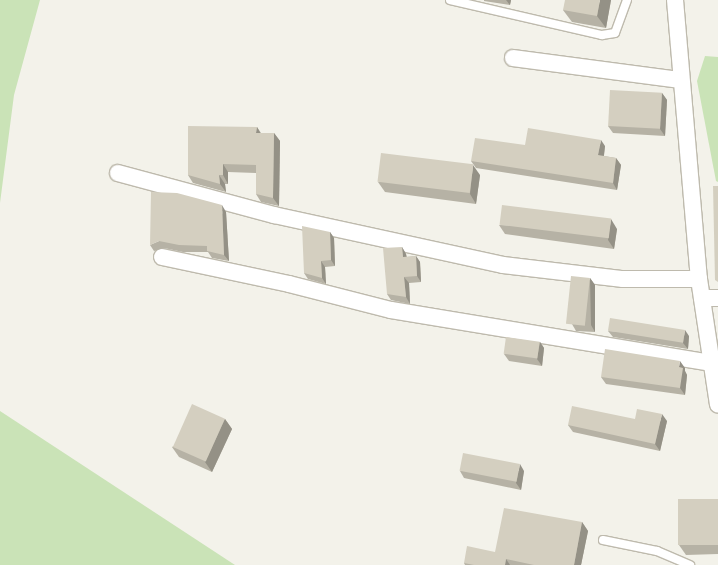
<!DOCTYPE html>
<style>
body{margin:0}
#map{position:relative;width:718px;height:565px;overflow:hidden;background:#f3f2ea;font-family:"Work Sans",sans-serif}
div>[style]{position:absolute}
.green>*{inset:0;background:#cae3b7}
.roads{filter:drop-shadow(1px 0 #bebaad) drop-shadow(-1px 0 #bebaad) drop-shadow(0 1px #bebaad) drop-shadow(0 -1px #bebaad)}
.lane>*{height:8px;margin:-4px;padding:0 4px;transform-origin:4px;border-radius:4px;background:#fff}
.street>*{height:16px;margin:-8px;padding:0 8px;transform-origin:8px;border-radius:8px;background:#fff}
.wall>*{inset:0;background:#b6b2a5}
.shaded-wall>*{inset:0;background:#949186}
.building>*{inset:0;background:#d4cfc0;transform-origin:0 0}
span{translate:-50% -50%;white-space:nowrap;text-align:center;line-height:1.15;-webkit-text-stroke:3px #fff;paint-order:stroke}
</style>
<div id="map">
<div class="green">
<div style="clip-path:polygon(0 0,40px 0,14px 95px,0 203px)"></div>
<div style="clip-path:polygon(705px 56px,718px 57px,718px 182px,716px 181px,697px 81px)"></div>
<div style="clip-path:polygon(0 411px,235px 565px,0 565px)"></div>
</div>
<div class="roads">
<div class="lane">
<div style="left:450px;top:0;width:156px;rotate:13deg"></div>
<div style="left:602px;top:35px;width:13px;rotate:-9deg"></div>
<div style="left:615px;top:33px;width:35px;rotate:-70deg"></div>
<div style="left:603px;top:540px;width:55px;rotate:11.5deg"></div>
<div style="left:657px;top:551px;width:36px;rotate:23deg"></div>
</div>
<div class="street">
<div style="left:675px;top:0;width:280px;rotate:85.1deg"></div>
<div style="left:699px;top:279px;width:127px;rotate:81.4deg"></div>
<div style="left:513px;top:58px;width:169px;rotate:7.5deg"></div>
<div style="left:118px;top:173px;width:162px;rotate:15.1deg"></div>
<div style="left:274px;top:215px;width:234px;rotate:12.3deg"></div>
<div style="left:503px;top:265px;width:121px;rotate:6.7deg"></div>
<div style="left:623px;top:279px;width:76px"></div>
<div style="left:162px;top:257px;width:130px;rotate:12deg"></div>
<div style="left:289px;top:284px;width:105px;rotate:14.3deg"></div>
<div style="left:391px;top:310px;width:324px;rotate:9.4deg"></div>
<div style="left:702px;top:298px;width:16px"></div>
</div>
</div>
<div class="wall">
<div style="clip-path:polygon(484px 0,511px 0,510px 5px,484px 1px)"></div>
<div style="clip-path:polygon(611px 0,606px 28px,572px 22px,563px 10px)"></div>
<div style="clip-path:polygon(662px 93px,667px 100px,665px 136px,613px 133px,608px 126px)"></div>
<div style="clip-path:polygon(257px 127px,261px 133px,274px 133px,280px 141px,279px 206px,261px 202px,256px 194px,256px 173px,228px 172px,228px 184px,225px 184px,226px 192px,193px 183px,188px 175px)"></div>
<div style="clip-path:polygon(525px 145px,605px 146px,604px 156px,616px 158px,621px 165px,617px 190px,476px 168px,471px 161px)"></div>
<div style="clip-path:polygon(480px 175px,476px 204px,385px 192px,378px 182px)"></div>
<div style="clip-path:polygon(226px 212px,229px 261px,212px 258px,208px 252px,183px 252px,164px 248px,154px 251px,150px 245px)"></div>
<div style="clip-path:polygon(499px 225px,617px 229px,614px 249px,505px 234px)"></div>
<div style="clip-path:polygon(330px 232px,334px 238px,335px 266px,325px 267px,326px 284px,308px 279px,304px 273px)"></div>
<div style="clip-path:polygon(402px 247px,406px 254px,407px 257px,416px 256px,420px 262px,421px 282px,409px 283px,410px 304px,391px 300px,387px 294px)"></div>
<div style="clip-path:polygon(590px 278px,595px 285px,595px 332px,576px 331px,572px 324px)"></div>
<div style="clip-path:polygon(608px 331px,689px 336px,688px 349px,613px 337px)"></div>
<div style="clip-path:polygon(540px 342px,544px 348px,542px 366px,509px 361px,504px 354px)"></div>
<div style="clip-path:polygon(685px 368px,685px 371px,687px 375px,685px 395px,606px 384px,601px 377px)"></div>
<div style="clip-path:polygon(225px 419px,232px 429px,212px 472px,179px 457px,172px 447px)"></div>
<div style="clip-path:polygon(635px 419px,667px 421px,660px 451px,573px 432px,568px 425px)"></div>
<div style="clip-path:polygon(460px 471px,524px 471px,521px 490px,464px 478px)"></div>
<div style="clip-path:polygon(718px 499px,718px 554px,686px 555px,679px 545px)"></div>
<div style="clip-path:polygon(582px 522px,588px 531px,581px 565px,465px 565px,464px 563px)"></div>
</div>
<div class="shaded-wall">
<div style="clip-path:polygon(506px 0,511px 0,510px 5px)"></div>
<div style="clip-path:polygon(600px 0,611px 0,606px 28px,597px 16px)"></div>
<div style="clip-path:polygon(662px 93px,667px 100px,665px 136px,660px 129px)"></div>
<div style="clip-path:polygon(257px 127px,262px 136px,256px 133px)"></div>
<div style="clip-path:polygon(274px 133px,280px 141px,279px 206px,273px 198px)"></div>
<div style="clip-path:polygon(601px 140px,605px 146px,603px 162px,598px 155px)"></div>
<div style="clip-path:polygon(616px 158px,621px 165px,617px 190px,613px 183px)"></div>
<div style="clip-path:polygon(223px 164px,228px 172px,228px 184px,223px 175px)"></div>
<div style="clip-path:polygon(473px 165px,480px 175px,476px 204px,470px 194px)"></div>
<div style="clip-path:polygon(219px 175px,225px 184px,226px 192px,220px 184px)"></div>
<div style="clip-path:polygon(222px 205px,226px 212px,229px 261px,224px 255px)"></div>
<div style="clip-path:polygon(611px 219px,617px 229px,614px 249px,608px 240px)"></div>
<div style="clip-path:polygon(330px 232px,334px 238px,335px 266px,331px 260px)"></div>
<div style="clip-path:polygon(402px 247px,406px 254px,407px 263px,403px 257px)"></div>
<div style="clip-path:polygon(416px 256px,420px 262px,421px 282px,417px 276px)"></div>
<div style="clip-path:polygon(321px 261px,325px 267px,326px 284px,322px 278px)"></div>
<div style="clip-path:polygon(404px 277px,409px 283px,410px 304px,406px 297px)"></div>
<div style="clip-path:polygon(590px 278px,595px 285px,595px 332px,591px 325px)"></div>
<div style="clip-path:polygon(685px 330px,689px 336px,688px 349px,683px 343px)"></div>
<div style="clip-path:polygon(540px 342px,544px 348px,542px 366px,537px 359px)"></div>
<div style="clip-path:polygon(680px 361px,685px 368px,685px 371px,687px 375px,685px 395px,680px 388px,679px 367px)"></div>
<div style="clip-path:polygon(662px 414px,667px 421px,660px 451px,655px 444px)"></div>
<div style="clip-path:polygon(225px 419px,232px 429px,212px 472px,205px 462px)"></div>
<div style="clip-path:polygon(520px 464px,524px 471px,521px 490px,516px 483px)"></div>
<div style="clip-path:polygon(582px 522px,588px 531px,581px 565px,574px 565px)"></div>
<div style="clip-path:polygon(506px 559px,510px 565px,505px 565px)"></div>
</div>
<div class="building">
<div style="clip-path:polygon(565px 0,600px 0,597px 16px,563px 10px)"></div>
<div style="left:610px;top:90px;width:52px;height:36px;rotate:3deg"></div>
<div style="clip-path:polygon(188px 126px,257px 127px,256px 133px,274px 133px,273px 198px,256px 194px,256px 165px,223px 164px,223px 175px,219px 175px,220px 184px,188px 175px)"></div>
<div style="clip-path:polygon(528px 128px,601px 140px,598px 155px,616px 158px,613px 183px,471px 161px,475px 138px,525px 145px)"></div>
<div style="left:381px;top:153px;width:93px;height:29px;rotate:7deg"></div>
<div style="clip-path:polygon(713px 186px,718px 186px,718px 282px,715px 280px)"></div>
<div style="clip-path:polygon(151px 192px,177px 193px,222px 205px,224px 255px,207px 251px,207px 246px,179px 245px,159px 241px,150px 245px)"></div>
<div style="left:502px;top:205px;width:110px;height:20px;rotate:7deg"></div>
<div style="clip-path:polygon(302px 226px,330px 232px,331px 260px,321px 261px,322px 278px,304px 273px)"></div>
<div style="clip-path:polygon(402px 247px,403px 257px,416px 256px,417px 276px,404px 277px,406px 297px,387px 294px,383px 248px)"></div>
<div style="left:571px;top:276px;width:19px;height:48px;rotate:6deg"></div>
<div style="left:610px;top:318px;width:76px;height:13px;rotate:9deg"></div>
<div style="left:506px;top:337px;width:34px;height:17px;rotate:8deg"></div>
<div style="clip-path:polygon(605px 349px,680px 361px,679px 367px,683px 368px,680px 388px,601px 377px)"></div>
<div style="left:192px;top:404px;width:36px;height:47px;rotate:24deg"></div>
<div style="clip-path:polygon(572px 406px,635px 419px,637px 409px,662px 414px,655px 444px,568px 425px)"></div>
<div style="left:463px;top:453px;width:58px;height:18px;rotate:11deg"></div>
<div style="left:718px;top:499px;width:46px;height:40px;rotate:90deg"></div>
<div style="clip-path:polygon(504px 508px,582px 522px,574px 565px,534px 565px,506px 559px,505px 565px,474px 565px,464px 563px,467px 546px,495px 552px)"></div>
</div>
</div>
